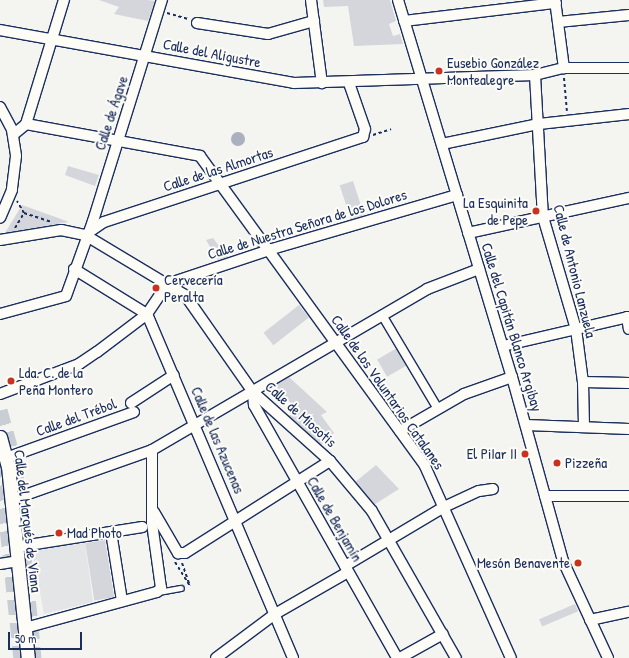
<!DOCTYPE html>
<meta charset="utf-8">
<style>
body{margin:0}
#map{position:relative;width:629px;height:658px;overflow:hidden;background:#f4f4f1;font-family:"Patrick Hand",sans-serif}
div>[style]{position:absolute}
.built>*{inset:0;background:#e4e5e6}
.green>*{inset:0;background:#d4d6db;transform-origin:0 0}
.water>*{inset:0;background:#aab0bf}
.round{border-radius:50%}
.secondary-tunnel>*{height:15px;margin-top:-7.5px;transform-origin:0;background:repeating-linear-gradient(90deg,#c9cdd4 0 15px,transparent 0 23px)}
.path>*{height:2px;margin-top:-1px;transform-origin:0;background:repeating-linear-gradient(90deg,#1b2f5e 0 3px,transparent 0 6px)}
.roads{filter:drop-shadow(1px 0 #1b2f5e) drop-shadow(-1px 0 #1b2f5e) drop-shadow(0 1px #1b2f5e) drop-shadow(0 -1px #1b2f5e)}
.service>*{height:5px;margin:-2.5px;padding:0 2.5px;transform-origin:2.5px;border-radius:2.5px;background:#fdfcf7}
.pedestrian>*{height:8px;margin:-4px;padding:0 4px;transform-origin:4px;border-radius:4px;background:#fdfcf7}
.minor>*{height:10px;margin:-5px;padding:0 5px;transform-origin:5px;border-radius:5px;background:#fdfcf7}
.tertiary>*{height:13px;margin:-6.5px;padding:0 6.5px;transform-origin:6.5px;border-radius:6.5px;background:#fdfcf7}
.dots>*{width:11px;height:11px;translate:-50% -50%;box-sizing:border-box;border:2px solid #fdfcf7;border-radius:50%}
span{translate:-50% -50%;white-space:nowrap;text-align:center;line-height:1.15;-webkit-text-stroke:4px #fdfcf7;paint-order:stroke}
.street-label{font-size:15px;color:#1b2f5e}
.poi-label{font-size:15px;color:#1b2f5e}
.left{translate:0 -50%;text-align:left}
.right{translate:-100% -50%;text-align:right}
.scale{position:absolute;left:8px;top:632px;width:74px;height:18px;box-sizing:border-box;border:2px solid #1b2f5e;border-top:0;padding-left:5px;font-size:12px;line-height:14px;white-space:nowrap;color:#1b2f5e;-webkit-text-stroke:3px #fdfcf7;paint-order:stroke}
</style>
<div id="map">
<div class="built">
<div style="clip-path:polygon(85px 543px,93px 602px,44px 614px,32px 550px)"></div>
</div>
<div class="green">
<div style="clip-path:polygon(99px 0,147px 0,155px 1px,148px 21px,114px 14px,119px 7px)"></div>
<div style="clip-path:polygon(323px 0,390px 0,396px 21px,389px 24px,393px 36px,400px 34px,403px 44px,354px 46px,348px 6px,324px 7px)"></div>
<div style="clip-path:polygon(68px 166px,99px 175px,95px 186px,65px 175px)"></div>
<div style="left:353px;top:181px;width:36px;height:14px;rotate:72deg"></div>
<div style="clip-path:polygon(22px 205px,50px 215px,69px 222px,5px 233px)"></div>
<div style="clip-path:polygon(213px 238px,219px 246px,228px 257px,218px 260px,206px 240px)"></div>
<div style="left:299px;top:305px;width:16px;height:45px;rotate:52deg"></div>
<div style="left:397px;top:348px;width:20px;height:23px;rotate:60deg"></div>
<div style="clip-path:polygon(289px 377px,327px 412px,321px 415px,334px 433px,320px 446px,288px 416px,298px 410px,273px 386px)"></div>
<div style="clip-path:polygon(376px 465px,399px 489px,372px 506px,354px 483px)"></div>
<div style="left:105px;top:540px;width:58px;height:20px;rotate:81deg"></div>
<div style="left:575px;top:604px;width:8px;height:39px;rotate:67deg"></div>
</div>
<div class="water">
<div class="round" style="left:231px;top:132px;width:14px;height:14px"></div>
</div>
<div class="secondary-tunnel">
<div style="left:0;top:410px;width:56px;rotate:74.5deg"></div>
<div style="left:15px;top:464px;width:195px;rotate:84.4deg"></div>
<div style="left:0;top:462px;width:197px;rotate:83.9deg"></div>
</div>
<div class="path">
<div style="left:167px;top:13px;width:22px;rotate:16deg"></div>
<div style="left:564px;top:78px;width:33px;rotate:85deg"></div>
<div style="left:373px;top:135px;width:19px;rotate:-18deg"></div>
<div style="left:24px;top:213px;width:29px;rotate:18deg"></div>
<div style="left:15px;top:228px;width:17px;rotate:-59deg"></div>
<div style="left:24px;top:213px;width:14px;rotate:-120deg"></div>
<div style="left:175px;top:562px;width:28px;rotate:58deg"></div>
<div style="left:182px;top:563px;width:24px;rotate:71deg"></div>
</div>
<div class="roads">
<div class="service">
<div style="left:158px;top:592px;width:23px;rotate:-10deg"></div>
</div>
<div class="pedestrian">
<div style="left:382px;top:315px;width:109px;rotate:59.2deg"></div>
</div>
<div class="minor">
<div style="left:311px;top:0;width:84px;rotate:82.5deg"></div>
<div style="left:398px;top:0;width:394px;rotate:73.2deg"></div>
<div style="left:512px;top:377px;width:191px;rotate:74.5deg"></div>
<div style="left:563px;top:561px;width:107px;rotate:65.1deg"></div>
<div style="left:555px;top:0;width:69px;rotate:82.5deg"></div>
<div style="left:404px;top:21px;width:153px;rotate:-6.8deg"></div>
<div style="left:558px;top:22px;width:71px;rotate:-5.6deg"></div>
<div style="left:197px;top:23px;width:72px;rotate:8.8deg"></div>
<div style="left:268px;top:34px;width:48px;rotate:-15.8deg"></div>
<div style="left:0;top:30px;width:299px;rotate:10.2deg"></div>
<div style="left:294px;top:83px;width:241px;rotate:-1.9deg"></div>
<div style="left:535px;top:75px;width:30px;rotate:-14deg"></div>
<div style="left:564px;top:68px;width:65px"></div>
<div style="left:535px;top:75px;width:142px;rotate:86.8deg"></div>
<div style="left:543px;top:217px;width:117px;rotate:73.6deg"></div>
<div style="left:576px;top:329px;width:53px;rotate:82.5deg"></div>
<div style="left:583px;top:382px;width:45px;rotate:88.7deg"></div>
<div style="left:0;top:107px;width:26px;rotate:62deg"></div>
<div style="left:12px;top:130px;width:26px;rotate:81deg"></div>
<div style="left:16px;top:156px;width:34px;rotate:97deg"></div>
<div style="left:12px;top:190px;width:30px;rotate:113deg"></div>
<div style="left:26px;top:124px;width:177px;rotate:10.4deg"></div>
<div style="left:200px;top:156px;width:383px;rotate:54deg"></div>
<div style="left:425px;top:466px;width:210px;rotate:65.9deg"></div>
<div style="left:13px;top:135px;width:17px;rotate:-40deg"></div>
<div style="left:26px;top:124px;width:130px;rotate:-73deg"></div>
<div style="left:442px;top:144px;width:99px;rotate:-11.7deg"></div>
<div style="left:539px;top:124px;width:91px;rotate:-6.3deg"></div>
<div style="left:89px;top:232px;width:18px;rotate:-34deg"></div>
<div style="left:104px;top:222px;width:273px;rotate:-18.2deg"></div>
<div style="left:363px;top:137px;width:8px;rotate:-76deg"></div>
<div style="left:365px;top:129px;width:49px;rotate:-109.2deg"></div>
<div style="left:468px;top:233px;width:165px;rotate:-12.3deg"></div>
<div style="left:0;top:240px;width:62px;rotate:-9.3deg"></div>
<div style="left:61px;top:230px;width:25px;rotate:12deg"></div>
<div style="left:85px;top:235px;width:117px;rotate:31deg"></div>
<div style="left:185px;top:295px;width:118px;rotate:55deg"></div>
<div style="left:253px;top:392px;width:103px;rotate:41.9deg"></div>
<div style="left:330px;top:461px;width:65px;rotate:50deg"></div>
<div style="left:372px;top:511px;width:169px;rotate:60.3deg"></div>
<div style="left:74px;top:269px;width:86px;rotate:31.7deg"></div>
<div style="left:147px;top:314px;width:374px;rotate:67deg"></div>
<div style="left:0;top:314px;width:68px;rotate:-15.3deg"></div>
<div style="left:66px;top:296px;width:80px;rotate:-70.2deg"></div>
<div style="left:93px;top:221px;width:232px;rotate:-72.7deg"></div>
<div style="left:627px;top:317px;width:12px;rotate:81deg"></div>
<div style="left:503px;top:346px;width:129px;rotate:-13deg"></div>
<div style="left:583px;top:382px;width:46px;rotate:1.2deg"></div>
<div style="left:253px;top:392px;width:13px;rotate:86deg"></div>
<div style="left:254px;top:405px;width:291px;rotate:60.5deg"></div>
<div style="left:0;top:394px;width:85px;rotate:-20.8deg"></div>
<div style="left:79px;top:364px;width:22px;rotate:-34deg"></div>
<div style="left:97px;top:352px;width:63px;rotate:-37.2deg"></div>
<div style="left:147px;top:314px;width:36px;rotate:-56deg"></div>
<div style="left:167px;top:284px;width:111px;rotate:-18.4deg"></div>
<div style="left:272px;top:249px;width:193px;rotate:-16.3deg"></div>
<div style="left:131px;top:403px;width:51px;rotate:-33.1deg"></div>
<div style="left:526px;top:425px;width:103px;rotate:2.2deg"></div>
<div style="left:400px;top:431px;width:74px;rotate:-30deg"></div>
<div style="left:464px;top:394px;width:51px;rotate:-19.5deg"></div>
<div style="left:6px;top:458px;width:136px;rotate:-19.8deg"></div>
<div style="left:545px;top:496px;width:84px"></div>
<div style="left:11px;top:500px;width:150px;rotate:-19.5deg"></div>
<div style="left:152px;top:450px;width:319px;rotate:-30.3deg"></div>
<div style="left:427px;top:289px;width:56px;rotate:-21deg"></div>
<div style="left:154px;top:512px;width:48px;rotate:59.7deg"></div>
<div style="left:178px;top:553px;width:7px"></div>
<div style="left:185px;top:553px;width:172px;rotate:-32.4deg"></div>
<div style="left:111px;top:532px;width:70px;rotate:80.9deg"></div>
<div style="left:16px;top:547px;width:128px;rotate:-9deg"></div>
<div style="left:0;top:564px;width:18px;rotate:-9deg"></div>
<div style="left:345px;top:566px;width:115px;rotate:-30.8deg"></div>
<div style="left:444px;top:507px;width:38px;rotate:-25deg"></div>
<div style="left:479px;top:491px;width:14px;rotate:-8deg"></div>
<div style="left:590px;top:620px;width:40px;rotate:-12deg"></div>
<div style="left:25px;top:628px;width:137px;rotate:-15.3deg"></div>
<div style="left:157px;top:592px;width:6px;rotate:-45deg"></div>
<div style="left:161px;top:588px;width:66px;rotate:-97.9deg"></div>
<div style="left:152px;top:523px;width:73px;rotate:-90deg"></div>
<div style="left:216px;top:658px;width:74px;rotate:-36.7deg"></div>
<div style="left:275px;top:614px;width:84px;rotate:-29.9deg"></div>
<div style="left:400px;top:658px;width:49px;rotate:-29.2deg"></div>
</div>
<div class="tertiary">
<div style="left:0;top:437px;width:30px;rotate:75deg"></div>
<div style="left:8px;top:466px;width:193px;rotate:84.1deg"></div>
</div>
</div>
<div class="dots">
<div style="left:439px;top:71px;background:#c8321e"></div>
<div style="left:536px;top:211px;background:#c8321e"></div>
<div style="left:156px;top:288px;background:#c8321e"></div>
<div style="left:11px;top:381px;background:#c8321e"></div>
<div style="left:525px;top:454px;background:#c8321e"></div>
<div style="left:557px;top:463px;background:#c8321e"></div>
<div style="left:59px;top:533px;background:#c8321e"></div>
<div style="left:578px;top:563px;background:#c8321e"></div>
</div>
<div class="street-label">
<span style="left:212px;top:53px;rotate:11deg">Calle del Aligustre</span>
<span style="left:111px;top:113px;rotate:-72deg">Calle de Ágave</span>
<span style="left:218px;top:169px;rotate:-18deg">Calle de las Almortas</span>
<span style="left:307px;top:224px;rotate:-17deg">Calle de Nuestra Señora de los Dolores</span>
<span style="left:575px;top:271px;rotate:76deg">Calle de Antonio Lanzuela</span>
<span style="left:512px;top:327px;rotate:73deg">Calle del Capitán Blanco Argibay</span>
<span style="left:388px;top:392px;rotate:55deg">Calle de los Voluntarios Catalanes</span>
<span style="left:301px;top:414px;rotate:42deg">Calle de Miosotis</span>
<span style="left:76px;top:417px;rotate:-20deg">Calle del Trébol</span>
<span style="left:218px;top:440px;rotate:67deg">Calle de las Azucenas</span>
<span style="left:335px;top:519px;rotate:60deg">Calle de Benjamín</span>
<span style="left:28px;top:521px;rotate:83deg">Calle del Marqués de Viana</span>
</div>
<div class="poi-label">
<span class="left" style="left:447px;top:71px">Eusebio González<br>Montealegre</span>
<span class="right" style="left:528px;top:211px">La Esquinita<br>de Pepe</span>
<span class="left" style="left:164px;top:288px">Cervecería<br>Peralta</span>
<span class="left" style="left:19px;top:381px">Lda. C. de la<br>Peña Montero</span>
<span class="right" style="left:517px;top:454px">El PiIar II</span>
<span class="left" style="left:565px;top:463px">Pizzeña</span>
<span class="left" style="left:67px;top:533px">Mad Photo</span>
<span class="right" style="left:570px;top:563px">Mesón Benavente</span>
</div>
<div class="scale">50 m</div>
</div>
